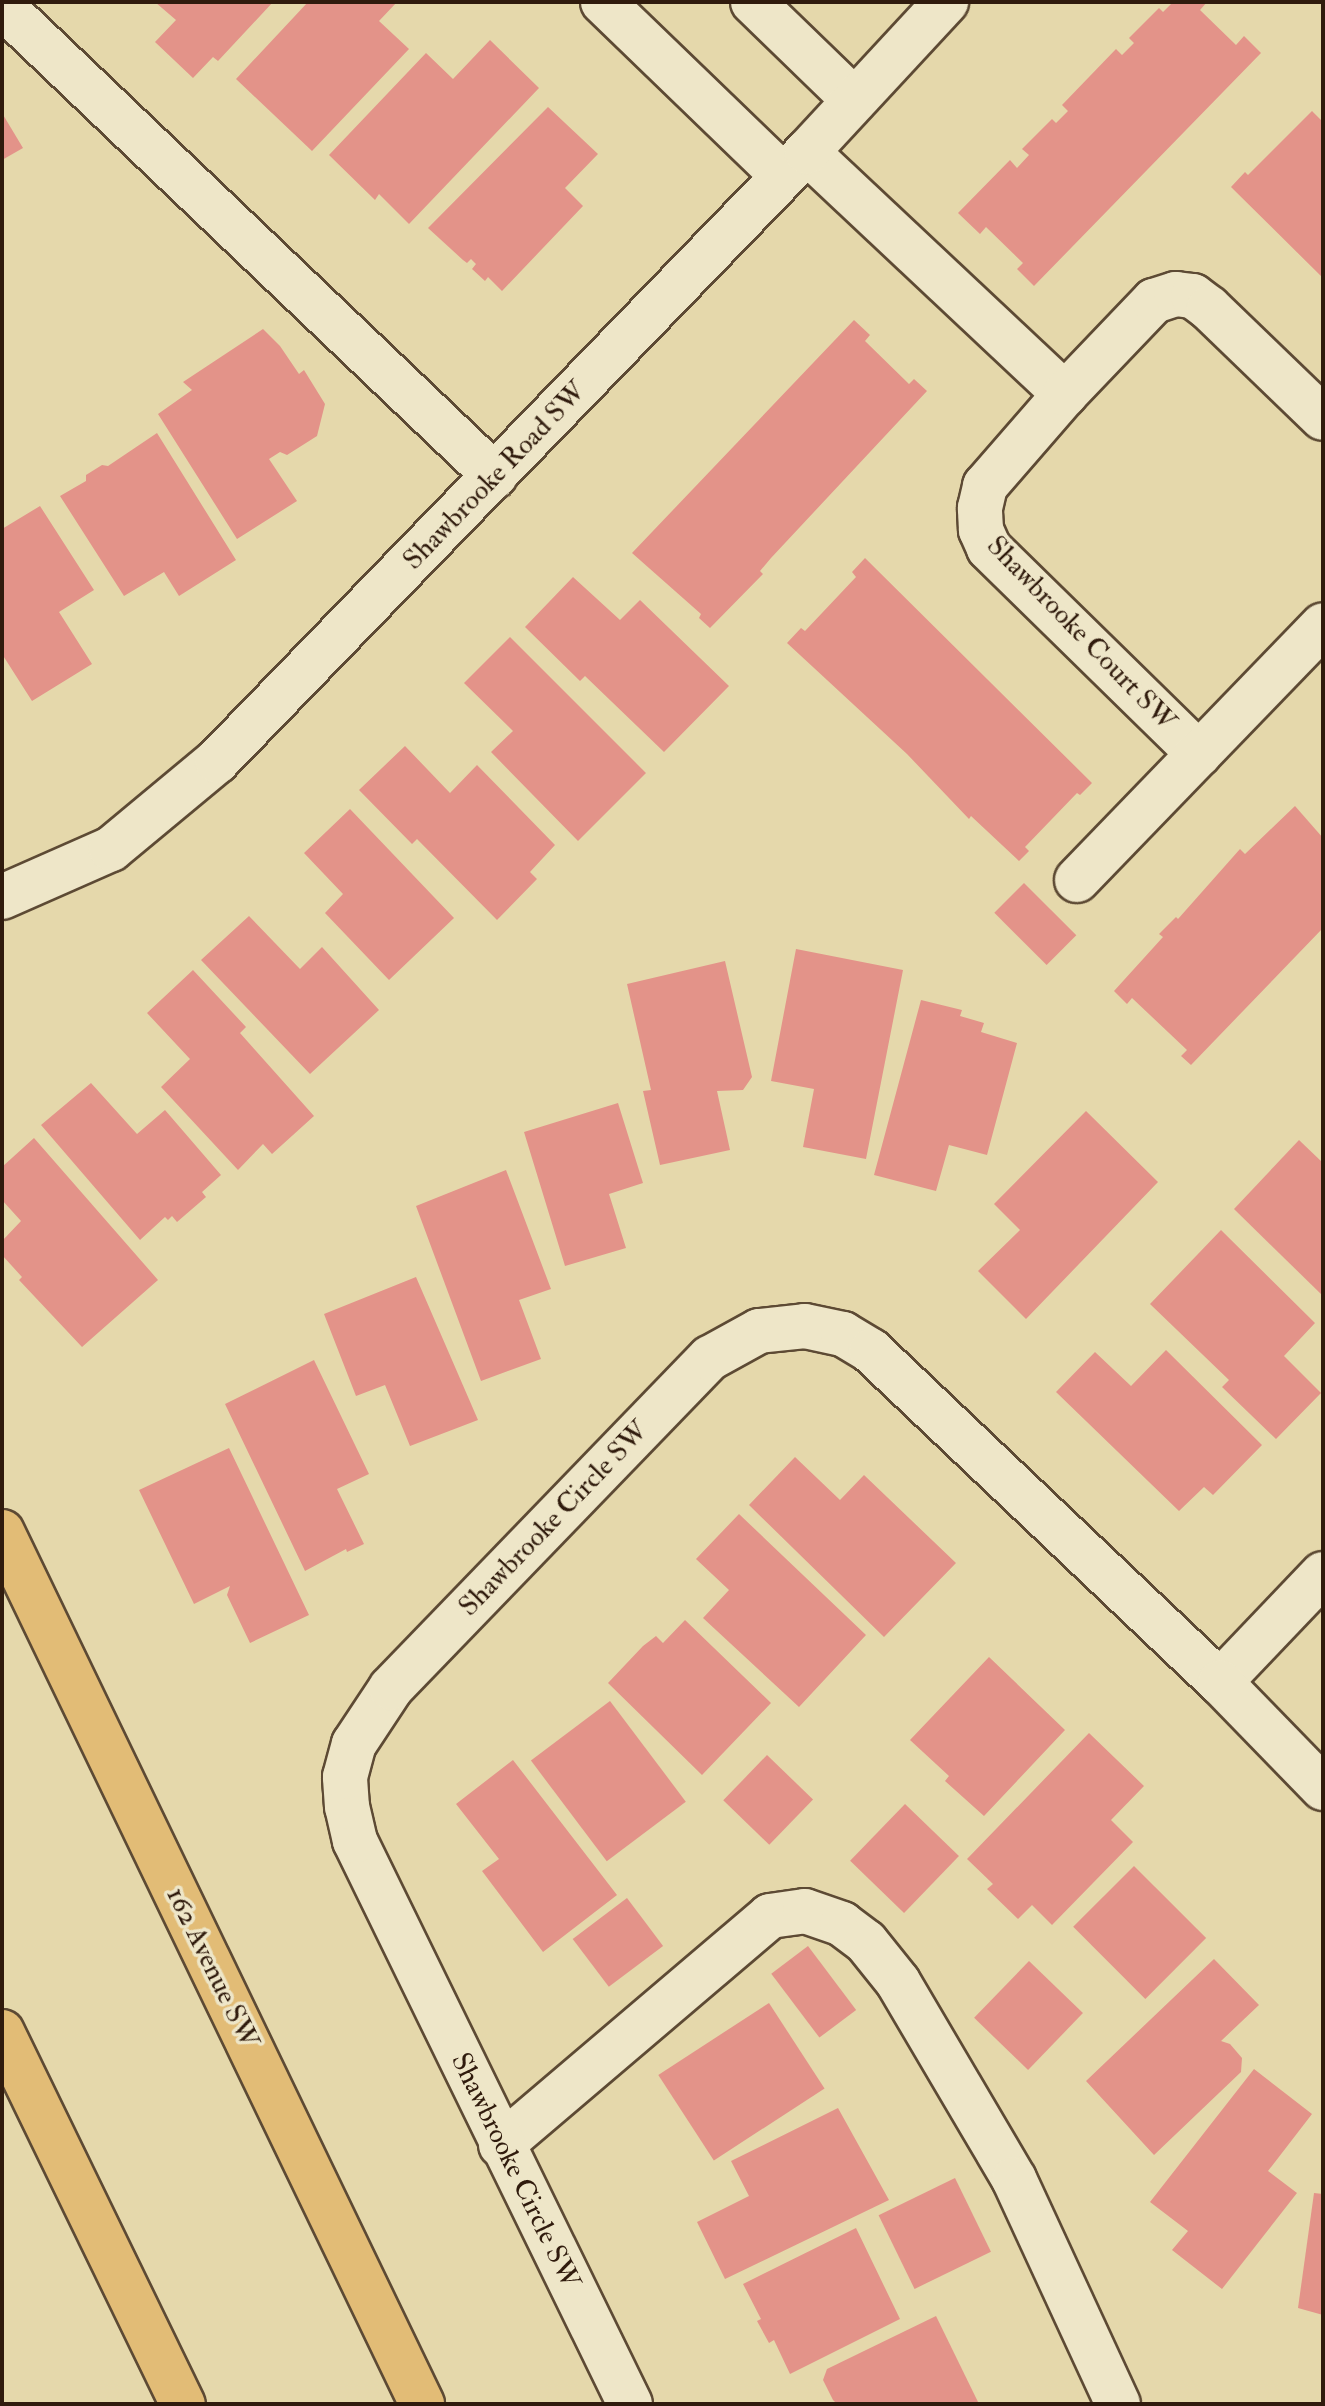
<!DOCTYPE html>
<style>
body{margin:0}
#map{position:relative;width:1325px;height:2406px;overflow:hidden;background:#e5d8ab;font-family:"IM FELL Double Pica",serif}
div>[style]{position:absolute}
.building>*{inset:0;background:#e39389;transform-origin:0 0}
.roads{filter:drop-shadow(2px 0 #5d4a34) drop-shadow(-2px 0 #5d4a34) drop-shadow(0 2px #5d4a34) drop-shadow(0 -2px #5d4a34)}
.minor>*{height:44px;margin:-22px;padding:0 22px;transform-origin:22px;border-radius:22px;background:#eee6c8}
.major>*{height:44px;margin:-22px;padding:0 22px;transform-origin:22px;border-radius:22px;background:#e2bc76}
span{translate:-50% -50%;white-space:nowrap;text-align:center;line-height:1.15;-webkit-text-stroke:7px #eee6c8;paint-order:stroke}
.street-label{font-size:28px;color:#301b0d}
.frame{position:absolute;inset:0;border:4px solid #301b0d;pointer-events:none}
</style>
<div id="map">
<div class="building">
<div style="clip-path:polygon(155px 2px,273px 2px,218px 61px,213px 57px,193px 78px,155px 42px,176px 20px)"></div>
<div style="clip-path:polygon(308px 2px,397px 2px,379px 21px,409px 49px,312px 151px,236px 79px)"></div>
<div style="clip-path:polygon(1173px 2px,1207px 2px,1200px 10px,1236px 45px,1244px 36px,1261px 53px,1034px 286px,1017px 269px,1023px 263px,986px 227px,980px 234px,958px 213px,1010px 160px,1017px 168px,1029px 155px,1022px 149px,1052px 119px,1056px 123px,1068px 111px,1062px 105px,1116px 49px,1122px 55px,1134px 43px,1129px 38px,1159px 8px,1163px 12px)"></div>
<div style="clip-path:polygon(490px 40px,539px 88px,409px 224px,379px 194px,375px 200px,329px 155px,426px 53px,453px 79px)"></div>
<div style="clip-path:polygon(548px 107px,598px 154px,565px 188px,583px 206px,502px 291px,488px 277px,485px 281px,472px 269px,476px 264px,471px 259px,467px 263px,463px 260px,428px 228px)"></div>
<div style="clip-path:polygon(1312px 111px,1323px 122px,1323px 278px,1231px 187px,1245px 172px,1248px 175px)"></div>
<div style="clip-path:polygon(2px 113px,23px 148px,2px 160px)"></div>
<div style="clip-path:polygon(854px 320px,870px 335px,865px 341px,909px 384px,914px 379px,927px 391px,771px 558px,760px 571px,763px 574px,710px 628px,699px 618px,701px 614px,632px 553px)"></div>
<div style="clip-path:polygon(263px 329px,280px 346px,299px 374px,304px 370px,325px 404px,317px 436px,287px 455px,280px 452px,269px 459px,297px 501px,237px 539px,158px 414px,192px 390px,183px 382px)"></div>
<div style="clip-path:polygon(157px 433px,236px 560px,179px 596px,164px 572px,124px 596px,60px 496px,86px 481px,86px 475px,102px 465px,108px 466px)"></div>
<div style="clip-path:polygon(40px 506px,94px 590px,59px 612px,92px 664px,32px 701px,2px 654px,2px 529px)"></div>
<div style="clip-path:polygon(865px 558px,1092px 783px,1080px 795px,1077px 793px,1025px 847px,1029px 851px,1019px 861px,971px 816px,969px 819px,907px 754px,787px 643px,801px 628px,805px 631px,856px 577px,852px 572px)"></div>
<div style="clip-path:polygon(573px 577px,620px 620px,640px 600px,729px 686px,664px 752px,585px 676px,580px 681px,525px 627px)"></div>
<div style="clip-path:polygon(510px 637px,646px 773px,578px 841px,491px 752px,513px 731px,464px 683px)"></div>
<div style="clip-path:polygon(405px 746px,450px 793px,477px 765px,555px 845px,530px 872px,537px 879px,497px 920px,417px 839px,412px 844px,359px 790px)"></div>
<div style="clip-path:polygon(1295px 806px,1323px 838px,1323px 928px,1191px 1065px,1181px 1056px,1187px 1050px,1132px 998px,1127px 1004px,1114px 991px,1163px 937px,1159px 934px,1176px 917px,1178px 919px,1240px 849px,1245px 854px)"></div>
<div style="clip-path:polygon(350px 809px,454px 918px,389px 980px,325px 913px,343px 894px,304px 853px)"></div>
<div style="left:1024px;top:883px;width:74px;height:42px;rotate:45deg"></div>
<div style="clip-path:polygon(249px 916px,300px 969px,322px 947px,379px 1010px,310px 1074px,201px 960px)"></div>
<div style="clip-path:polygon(796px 949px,903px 970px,866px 1159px,803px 1147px,814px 1089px,771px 1081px)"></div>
<div style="clip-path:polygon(725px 961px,752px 1077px,743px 1090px,717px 1091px,730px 1150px,660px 1165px,643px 1091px,651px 1090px,627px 984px)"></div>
<div style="clip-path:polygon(193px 970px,246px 1027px,240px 1033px,314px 1116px,272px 1154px,263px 1144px,238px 1170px,161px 1087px,190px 1059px,147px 1013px)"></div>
<div style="clip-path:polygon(921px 1000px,962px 1010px,960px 1016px,984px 1023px,981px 1032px,1017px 1043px,987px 1155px,949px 1145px,936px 1191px,874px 1175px)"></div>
<div style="clip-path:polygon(91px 1083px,137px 1134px,165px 1110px,221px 1175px,202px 1192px,206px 1197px,177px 1222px,172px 1216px,168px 1220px,165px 1217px,140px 1240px,41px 1125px)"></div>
<div style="clip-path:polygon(618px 1103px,643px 1183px,609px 1194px,626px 1248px,565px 1266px,524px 1132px)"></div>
<div style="clip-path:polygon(1086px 1111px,1158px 1182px,1026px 1319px,978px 1271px,1020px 1230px,994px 1204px)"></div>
<div style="clip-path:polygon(34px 1138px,158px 1280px,82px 1347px,19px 1280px,22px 1277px,2px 1255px,3px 1240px,21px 1221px,2px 1200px,2px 1167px)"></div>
<div style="clip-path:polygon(1299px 1140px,1323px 1163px,1323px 1296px,1234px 1209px)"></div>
<div style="clip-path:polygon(506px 1170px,551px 1289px,519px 1300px,541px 1359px,481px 1381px,416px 1206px)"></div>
<div style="clip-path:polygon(1221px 1230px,1315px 1323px,1284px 1356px,1321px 1393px,1276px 1439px,1222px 1387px,1229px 1380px,1150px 1304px)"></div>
<div style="clip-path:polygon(416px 1277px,478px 1420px,410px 1446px,385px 1385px,356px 1396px,324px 1314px)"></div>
<div style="clip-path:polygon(1166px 1350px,1262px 1445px,1213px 1495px,1204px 1487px,1179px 1511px,1056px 1392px,1095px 1352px,1131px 1386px)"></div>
<div style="clip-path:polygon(314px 1360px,369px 1474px,337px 1489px,364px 1544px,347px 1552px,346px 1549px,305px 1571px,225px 1404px)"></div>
<div style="clip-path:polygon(229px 1448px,309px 1615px,250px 1643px,227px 1595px,230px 1586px,194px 1604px,139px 1490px)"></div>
<div style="clip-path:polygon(795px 1457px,840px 1500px,864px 1475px,956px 1563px,884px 1637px,749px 1505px)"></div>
<div style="clip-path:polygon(739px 1514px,866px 1635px,799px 1707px,703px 1618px,729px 1590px,696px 1559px)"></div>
<div style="clip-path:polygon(685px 1620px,771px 1703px,702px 1775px,608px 1683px,643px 1646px,656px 1636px,663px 1643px)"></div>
<div style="clip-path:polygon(989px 1657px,1065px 1730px,984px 1816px,945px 1781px,949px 1776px,910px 1740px)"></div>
<div style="left:610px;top:1701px;width:126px;height:99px;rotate:53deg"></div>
<div style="clip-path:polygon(1089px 1733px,1144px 1786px,1111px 1820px,1133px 1842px,1052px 1925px,1032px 1905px,1018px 1919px,987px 1889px,993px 1884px,967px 1859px)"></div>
<div style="left:767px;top:1755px;width:64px;height:63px;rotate:44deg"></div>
<div style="clip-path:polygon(513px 1760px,617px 1895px,543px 1952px,482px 1871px,499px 1859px,456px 1804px)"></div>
<div style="left:905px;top:1804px;width:75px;height:79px;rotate:44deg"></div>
<div style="left:1134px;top:1866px;width:102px;height:86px;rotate:45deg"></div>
<div style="left:627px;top:1898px;width:60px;height:68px;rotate:53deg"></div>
<div style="left:808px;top:1946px;width:80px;height:46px;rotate:53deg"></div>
<div style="clip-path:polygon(1214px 1959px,1259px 2005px,1221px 2041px,1230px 2044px,1242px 2058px,1241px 2072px,1154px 2155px,1086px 2081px)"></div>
<div style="left:1029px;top:1961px;width:75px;height:79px;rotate:44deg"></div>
<div style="left:769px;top:2003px;width:102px;height:132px;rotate:57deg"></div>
<div style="clip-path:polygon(1254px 2069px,1312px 2114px,1268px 2171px,1297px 2193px,1222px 2289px,1172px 2250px,1188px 2231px,1150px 2202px)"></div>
<div style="clip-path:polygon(838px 2108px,889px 2200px,725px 2279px,697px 2222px,749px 2196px,731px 2161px)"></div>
<div style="left:955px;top:2178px;width:82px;height:85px;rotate:64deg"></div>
<div style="clip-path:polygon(1314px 2193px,1323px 2194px,1323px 2315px,1298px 2308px)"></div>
<div style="clip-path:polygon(856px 2228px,900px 2319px,790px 2374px,774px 2340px,769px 2343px,757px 2321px,761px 2319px,743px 2284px)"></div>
<div style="clip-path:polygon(936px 2316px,979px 2404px,837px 2404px,833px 2400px,823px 2380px,827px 2369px)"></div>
</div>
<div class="roads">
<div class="minor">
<div style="left:603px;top:2px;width:250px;rotate:44deg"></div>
<div style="left:753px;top:2px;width:141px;rotate:44.1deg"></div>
<div style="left:2px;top:6px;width:681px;rotate:43.63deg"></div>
<div style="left:807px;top:152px;width:354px;rotate:43.2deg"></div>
<div style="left:1199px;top:754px;width:294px;rotate:-135.6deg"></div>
<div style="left:989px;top:548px;width:20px;rotate:-114deg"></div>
<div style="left:981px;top:530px;width:22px;rotate:-93deg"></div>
<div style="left:980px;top:508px;width:23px;rotate:-77deg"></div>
<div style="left:985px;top:486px;width:122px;rotate:-49deg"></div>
<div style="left:1065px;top:394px;width:129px;rotate:-46.3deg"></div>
<div style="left:1154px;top:301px;width:23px;rotate:-18deg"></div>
<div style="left:1176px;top:294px;width:17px;rotate:7deg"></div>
<div style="left:1193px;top:296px;width:20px;rotate:37deg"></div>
<div style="left:1209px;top:308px;width:158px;rotate:44deg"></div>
<div style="left:1077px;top:880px;width:354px;rotate:-46deg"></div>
<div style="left:2px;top:897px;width:119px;rotate:-23.8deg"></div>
<div style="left:111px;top:849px;width:138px;rotate:-39.7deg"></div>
<div style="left:217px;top:761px;width:848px;rotate:-45.91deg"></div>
<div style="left:807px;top:152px;width:205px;rotate:-47.2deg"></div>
<div style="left:1220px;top:1682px;width:149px;rotate:-46.4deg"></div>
<div style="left:501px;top:2145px;width:353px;rotate:-40.4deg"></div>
<div style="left:770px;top:1916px;width:35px;rotate:-8deg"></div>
<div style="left:805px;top:1911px;width:39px;rotate:19deg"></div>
<div style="left:842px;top:1924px;width:30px;rotate:37deg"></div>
<div style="left:866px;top:1942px;width:51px;rotate:51.3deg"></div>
<div style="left:898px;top:1982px;width:229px;rotate:59.5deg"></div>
<div style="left:1014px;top:2179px;width:248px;rotate:65.2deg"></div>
<div style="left:630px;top:2404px;width:627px;rotate:-116.03deg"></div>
<div style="left:355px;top:1841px;width:35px;rotate:-103deg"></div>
<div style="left:347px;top:1807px;width:30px;rotate:-94deg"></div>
<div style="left:345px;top:1777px;width:34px;rotate:-75deg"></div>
<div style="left:354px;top:1744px;width:67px;rotate:-56.5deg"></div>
<div style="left:391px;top:1688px;width:459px;rotate:-46deg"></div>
<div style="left:710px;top:1358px;width:56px;rotate:-28.9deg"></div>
<div style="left:759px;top:1331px;width:46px;rotate:-6.2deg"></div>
<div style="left:805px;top:1326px;width:39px;rotate:12deg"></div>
<div style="left:843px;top:1334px;width:33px;rotate:31deg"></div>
<div style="left:871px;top:1351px;width:481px;rotate:43.5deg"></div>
<div style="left:1220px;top:1682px;width:148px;rotate:45.8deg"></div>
</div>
<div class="major">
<div style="left:2px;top:1532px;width:968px;rotate:64.28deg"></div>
<div style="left:2px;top:2032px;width:414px;rotate:64.1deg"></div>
</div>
</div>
<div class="street-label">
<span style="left:495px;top:476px;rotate:-46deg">Shawbrooke Road SW</span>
<span style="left:1081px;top:634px;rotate:46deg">Shawbrooke Court SW</span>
<span style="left:554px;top:1519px;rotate:-46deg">Shawbrooke Circle SW</span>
<span style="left:212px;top:1968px;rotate:64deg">162 Avenue SW</span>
<span style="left:515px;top:2171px;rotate:64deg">Shawbrooke Circle SW</span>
</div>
<div class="frame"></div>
</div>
